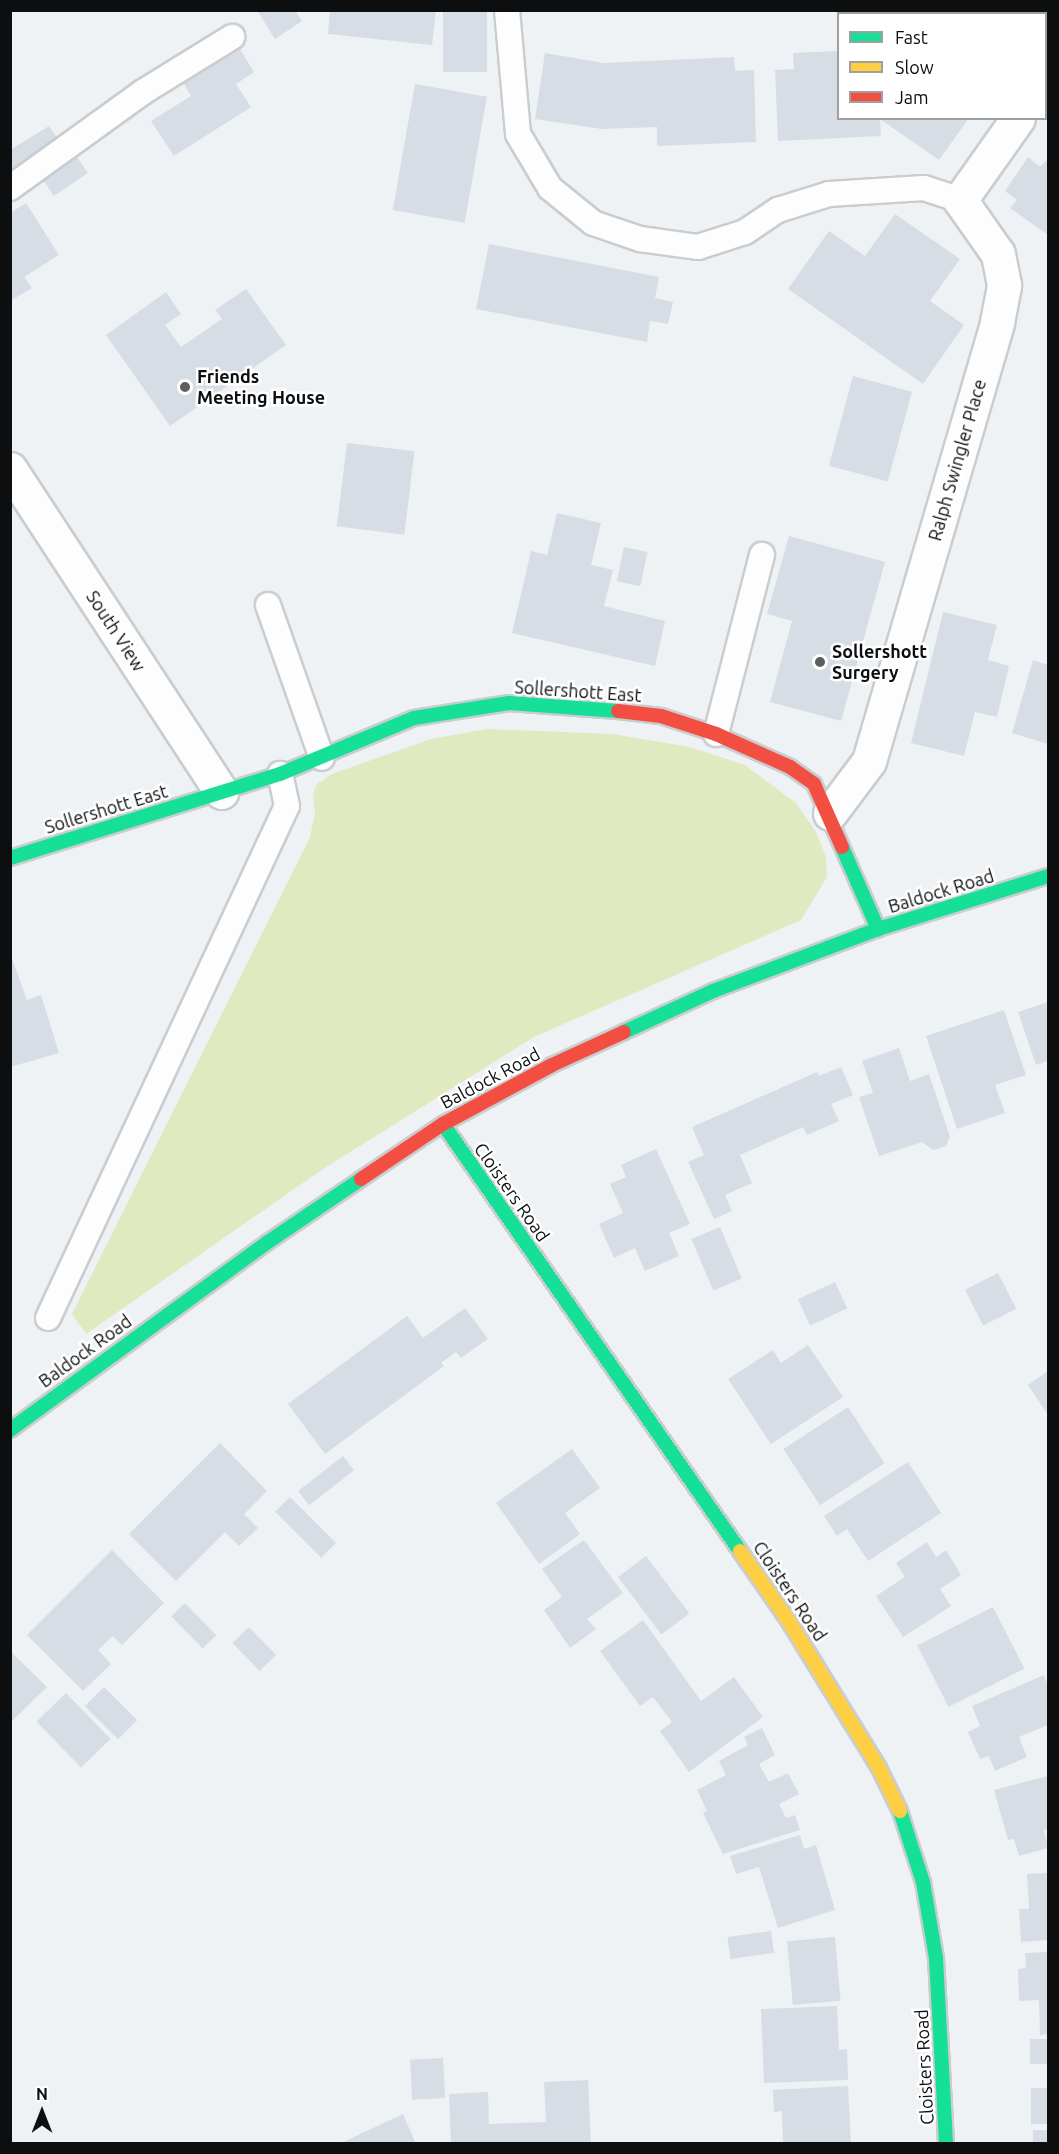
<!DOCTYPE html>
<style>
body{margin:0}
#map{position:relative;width:1059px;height:2154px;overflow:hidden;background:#eff2f5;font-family:Ubuntu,sans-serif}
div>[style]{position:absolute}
.green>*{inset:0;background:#e0e9bf}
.building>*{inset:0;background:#d6dde5;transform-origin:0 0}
.roads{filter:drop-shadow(2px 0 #cacdcf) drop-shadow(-2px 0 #cacdcf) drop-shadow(0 2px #cacdcf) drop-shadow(0 -2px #cacdcf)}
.lane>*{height:24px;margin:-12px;padding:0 12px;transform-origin:12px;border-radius:12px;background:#fdfdfe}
.street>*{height:33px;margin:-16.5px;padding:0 16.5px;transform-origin:16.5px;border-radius:16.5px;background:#fdfdfe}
.fast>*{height:14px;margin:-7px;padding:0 7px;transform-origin:7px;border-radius:7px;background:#16e098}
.slow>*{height:14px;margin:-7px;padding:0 7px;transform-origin:7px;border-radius:7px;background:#ffcf43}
.jam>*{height:14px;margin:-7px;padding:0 7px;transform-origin:7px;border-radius:7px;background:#f24e42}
.dots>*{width:16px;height:16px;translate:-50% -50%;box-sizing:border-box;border:3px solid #fff;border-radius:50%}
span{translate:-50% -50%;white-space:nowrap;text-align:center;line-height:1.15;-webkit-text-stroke:5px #fff;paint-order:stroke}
.poi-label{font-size:18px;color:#0d0e10;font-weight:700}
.left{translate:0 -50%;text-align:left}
.street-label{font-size:18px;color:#0d0e10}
.frame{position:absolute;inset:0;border:12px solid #0d0e10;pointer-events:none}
.legend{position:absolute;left:837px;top:12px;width:210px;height:108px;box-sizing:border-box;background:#fff;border:2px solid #9e9f9f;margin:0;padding:8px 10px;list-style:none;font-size:18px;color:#0d0e10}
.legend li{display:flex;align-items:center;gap:12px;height:30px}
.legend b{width:30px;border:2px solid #9e9f9f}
.north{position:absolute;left:12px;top:2082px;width:60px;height:60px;-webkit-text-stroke:4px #fff;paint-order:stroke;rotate:0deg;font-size:16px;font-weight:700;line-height:24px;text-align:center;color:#0d0e10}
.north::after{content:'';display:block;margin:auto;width:21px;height:27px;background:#0d0e10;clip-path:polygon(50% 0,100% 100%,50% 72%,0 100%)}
</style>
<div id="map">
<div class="green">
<div style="clip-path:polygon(487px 729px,613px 734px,690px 747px,745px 765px,796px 803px,816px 832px,826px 857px,827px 877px,801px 920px,534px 1037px,320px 1171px,86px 1334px,72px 1314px,310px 837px,315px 813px,313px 794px,317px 784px,332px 774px,431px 739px)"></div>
</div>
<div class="building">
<div style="clip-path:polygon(257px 10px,295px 10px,302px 21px,275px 39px)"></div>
<div style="clip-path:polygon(330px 10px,436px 10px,432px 45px,328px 34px)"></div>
<div style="left:443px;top:10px;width:44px;height:62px"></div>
<div style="left:974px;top:10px;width:62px;height:4px"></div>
<div style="clip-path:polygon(238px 46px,254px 72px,236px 84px,251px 107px,174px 156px,151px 121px,191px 96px,182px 81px)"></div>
<div style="clip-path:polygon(838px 51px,838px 118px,969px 118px,939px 160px,880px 119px,881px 136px,778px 141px,775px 70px,794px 69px,793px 53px)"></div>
<div style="clip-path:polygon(545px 53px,604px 63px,734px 57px,735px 71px,754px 70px,756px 142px,657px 146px,657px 127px,602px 129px,535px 119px)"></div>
<div style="left:415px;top:84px;width:73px;height:128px;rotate:10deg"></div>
<div style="clip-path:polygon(49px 126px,61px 144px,13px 176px,10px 150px)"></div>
<div style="left:75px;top:154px;width:23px;height:41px;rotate:56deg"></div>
<div style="clip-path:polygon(1028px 157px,1040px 167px,1048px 159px,1048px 235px,1010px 208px,1017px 200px,1005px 191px)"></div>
<div style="clip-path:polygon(26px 203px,59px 255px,24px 277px,32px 288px,10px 301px,10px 213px)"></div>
<div style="clip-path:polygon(895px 214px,960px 259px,930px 301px,964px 325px,923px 384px,788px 289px,829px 231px,865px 256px)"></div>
<div style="clip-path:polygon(489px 244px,659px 277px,655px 298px,673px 302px,668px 324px,650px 321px,647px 342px,476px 309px)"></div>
<div style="clip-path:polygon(246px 289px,286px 345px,170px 426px,106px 335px,166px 292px,181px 314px,165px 325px,181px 347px,222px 319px,215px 310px)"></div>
<div style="left:853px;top:376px;width:61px;height:93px;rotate:15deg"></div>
<div style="left:347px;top:443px;width:68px;height:84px;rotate:7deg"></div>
<div style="clip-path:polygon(557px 513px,601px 523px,591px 565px,613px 570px,604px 606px,665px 621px,655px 666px,512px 633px,531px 551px,547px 555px)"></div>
<div style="clip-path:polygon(789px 536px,885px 562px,841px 721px,770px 702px,792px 621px,767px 614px)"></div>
<div style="left:624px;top:547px;width:24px;height:35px;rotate:12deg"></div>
<div style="clip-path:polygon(943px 612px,997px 625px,988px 660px,1009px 666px,997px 717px,975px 712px,964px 756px,911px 743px)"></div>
<div style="clip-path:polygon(1033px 660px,1048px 665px,1048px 744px,1012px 733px)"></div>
<div style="clip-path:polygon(10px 953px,27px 1000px,41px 995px,59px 1053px,10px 1067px)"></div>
<div style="clip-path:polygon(1048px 1002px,1048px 1061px,1036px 1065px,1018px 1012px)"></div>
<div style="clip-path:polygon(1004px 1010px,1026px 1075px,995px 1085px,1005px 1113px,957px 1129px,926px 1036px)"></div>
<div style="clip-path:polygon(899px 1048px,910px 1081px,929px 1074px,950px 1137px,946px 1146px,933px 1150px,922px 1142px,879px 1156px,859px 1097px,873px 1093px,862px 1061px)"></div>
<div style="clip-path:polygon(841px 1067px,853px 1095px,831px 1104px,839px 1121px,807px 1135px,803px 1127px,740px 1155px,752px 1183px,725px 1195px,732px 1211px,714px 1219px,688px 1162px,704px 1155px,692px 1127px,817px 1072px,819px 1076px)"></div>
<div style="clip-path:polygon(656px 1149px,690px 1224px,669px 1233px,679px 1256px,645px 1271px,635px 1248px,614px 1258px,599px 1224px,623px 1213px,610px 1184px,626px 1177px,621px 1165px)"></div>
<div style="left:720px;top:1227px;width:56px;height:31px;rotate:67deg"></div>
<div style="left:998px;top:1273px;width:40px;height:37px;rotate:63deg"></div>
<div style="left:835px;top:1282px;width:29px;height:41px;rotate:65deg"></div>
<div style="clip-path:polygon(465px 1308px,488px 1339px,461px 1358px,456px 1352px,441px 1363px,444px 1366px,325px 1454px,288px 1404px,407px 1316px,423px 1338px)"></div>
<div style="clip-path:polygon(808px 1345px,843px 1397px,771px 1444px,728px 1379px,773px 1350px,781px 1363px)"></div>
<div style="clip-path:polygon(1048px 1371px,1048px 1415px,1028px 1385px)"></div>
<div style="left:848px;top:1407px;width:67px;height:77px;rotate:57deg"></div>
<div style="clip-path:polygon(220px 1443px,267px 1491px,244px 1514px,258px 1528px,239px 1546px,225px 1532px,176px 1581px,129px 1534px)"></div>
<div style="clip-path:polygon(572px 1449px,600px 1488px,565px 1513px,580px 1534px,539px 1564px,496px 1503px)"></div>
<div style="left:343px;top:1456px;width:18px;height:57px;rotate:52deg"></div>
<div style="clip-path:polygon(908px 1462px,941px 1513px,868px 1561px,847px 1529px,837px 1536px,824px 1516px)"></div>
<div style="left:290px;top:1497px;width:65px;height:21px;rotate:45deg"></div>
<div style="clip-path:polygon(584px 1540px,623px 1593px,587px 1619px,596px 1629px,570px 1648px,544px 1610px,562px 1597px,542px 1569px)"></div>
<div style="clip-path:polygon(927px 1542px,936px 1557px,946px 1550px,961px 1575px,940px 1589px,951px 1606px,903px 1637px,876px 1596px,905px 1577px,896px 1563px)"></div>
<div style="clip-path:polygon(112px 1550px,164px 1603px,122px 1645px,113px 1636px,98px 1650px,111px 1664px,83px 1691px,27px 1635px)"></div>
<div style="left:646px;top:1556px;width:72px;height:35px;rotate:53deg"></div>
<div style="left:185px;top:1603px;width:45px;height:19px;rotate:46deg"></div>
<div style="left:993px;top:1607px;width:69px;height:85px;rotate:63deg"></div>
<div style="clip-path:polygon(643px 1620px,701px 1701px,734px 1677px,763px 1717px,689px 1772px,660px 1731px,672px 1722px,653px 1697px,640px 1706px,600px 1651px)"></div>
<div style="left:249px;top:1627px;width:39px;height:23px;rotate:46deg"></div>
<div style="clip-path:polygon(10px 1651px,47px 1687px,10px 1723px)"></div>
<div style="clip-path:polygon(1044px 1675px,1048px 1686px,1048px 1725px,1019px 1737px,1027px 1757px,995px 1771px,989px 1756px,980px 1759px,968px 1732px,980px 1726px,972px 1706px)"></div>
<div style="left:104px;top:1687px;width:47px;height:27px;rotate:45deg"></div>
<div style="left:66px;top:1693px;width:64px;height:41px;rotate:46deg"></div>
<div style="clip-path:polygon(762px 1728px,775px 1755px,759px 1764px,769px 1782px,788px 1773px,799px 1794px,779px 1804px,786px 1818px,795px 1815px,800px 1830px,723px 1854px,703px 1813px,707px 1811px,697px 1790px,726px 1775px,719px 1761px,748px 1745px,744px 1737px)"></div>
<div style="clip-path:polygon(1048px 1776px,1048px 1829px,1044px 1830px,1048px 1848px,1019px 1856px,1014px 1839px,1008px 1840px,994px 1790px)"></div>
<div style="clip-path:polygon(800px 1835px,804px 1849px,816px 1845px,835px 1910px,778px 1928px,759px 1867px,736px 1874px,730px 1856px)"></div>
<div style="clip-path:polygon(1048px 1873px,1048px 1940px,1021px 1942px,1019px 1909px,1029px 1909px,1027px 1874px)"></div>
<div style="left:771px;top:1931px;width:22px;height:44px;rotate:82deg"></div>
<div style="left:835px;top:1937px;width:64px;height:48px;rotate:85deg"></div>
<div style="clip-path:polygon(1048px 1952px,1048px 2034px,1040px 2035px,1039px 2000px,1019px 2001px,1018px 1969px,1026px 1968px,1025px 1953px)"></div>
<div style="clip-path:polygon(837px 2006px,839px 2050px,847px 2049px,848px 2080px,764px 2083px,761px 2009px)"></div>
<div style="left:1048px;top:2039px;width:25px;height:18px;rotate:90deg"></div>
<div style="left:443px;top:2058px;width:40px;height:33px;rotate:87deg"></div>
<div style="clip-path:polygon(588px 2080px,591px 2144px,451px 2144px,449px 2094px,488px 2092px,489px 2124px,546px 2122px,544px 2082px)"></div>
<div style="clip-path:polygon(848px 2086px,851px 2144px,783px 2144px,782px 2111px,774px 2112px,773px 2090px)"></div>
<div style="left:1031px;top:2088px;width:17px;height:36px"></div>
<div style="clip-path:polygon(403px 2114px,416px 2144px,339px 2144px)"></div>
<div style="left:1033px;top:2130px;width:15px;height:14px"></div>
</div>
<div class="roads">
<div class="lane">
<div style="left:507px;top:10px;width:124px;rotate:84.9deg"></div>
<div style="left:518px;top:134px;width:63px;rotate:59.3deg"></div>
<div style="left:550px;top:188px;width:55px;rotate:39.1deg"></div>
<div style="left:593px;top:223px;width:50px;rotate:18.8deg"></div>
<div style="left:640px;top:239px;width:59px;rotate:7.9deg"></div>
<div style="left:698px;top:247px;width:49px;rotate:-17.7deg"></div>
<div style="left:745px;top:232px;width:40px;rotate:-34deg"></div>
<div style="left:778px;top:210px;width:53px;rotate:-17.4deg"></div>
<div style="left:829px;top:194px;width:95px;rotate:-3.6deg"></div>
<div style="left:924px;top:188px;width:38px;rotate:18deg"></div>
<div style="left:10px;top:188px;width:164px;rotate:-35.8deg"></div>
<div style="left:143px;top:92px;width:105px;rotate:-31.7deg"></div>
<div style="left:268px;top:605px;width:162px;rotate:70.6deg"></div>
<div style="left:716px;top:734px;width:185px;rotate:-75.6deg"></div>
<div style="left:48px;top:1318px;width:565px;rotate:-64.98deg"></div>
<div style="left:287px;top:806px;width:33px;rotate:-102deg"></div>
</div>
<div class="street">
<div style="left:1046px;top:79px;width:1px;rotate:-45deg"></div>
<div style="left:10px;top:469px;width:386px;rotate:56.8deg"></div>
<div style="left:830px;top:813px;width:65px;rotate:-53.1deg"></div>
<div style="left:869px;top:761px;width:457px;rotate:-73.7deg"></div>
<div style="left:997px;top:322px;width:38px;rotate:-79deg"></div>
<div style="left:1004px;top:285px;width:32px;rotate:-101deg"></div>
<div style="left:998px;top:254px;width:66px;rotate:-125.1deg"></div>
<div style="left:960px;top:200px;width:100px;rotate:-54.7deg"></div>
</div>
<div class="fast">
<div style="left:842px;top:847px;width:90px;rotate:66.3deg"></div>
<div style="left:10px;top:858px;width:283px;rotate:-17.3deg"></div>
<div style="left:280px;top:774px;width:145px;rotate:-22.7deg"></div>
<div style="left:414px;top:718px;width:96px;rotate:-9deg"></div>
<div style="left:509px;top:703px;width:109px;rotate:4.2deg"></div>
<div style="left:624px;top:1032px;width:98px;rotate:-24.7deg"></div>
<div style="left:713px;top:991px;width:176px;rotate:-20.6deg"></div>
<div style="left:878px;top:929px;width:178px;rotate:-17.3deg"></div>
<div style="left:443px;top:1124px;width:520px;rotate:55.18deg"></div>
<div style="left:10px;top:1430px;width:319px;rotate:-36.1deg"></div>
<div style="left:268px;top:1242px;width:112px;rotate:-34.1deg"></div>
<div style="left:900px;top:1811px;width:75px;rotate:72.1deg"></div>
<div style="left:923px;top:1882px;width:77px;rotate:80.3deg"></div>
<div style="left:936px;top:1958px;width:186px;rotate:86.9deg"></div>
</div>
<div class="slow">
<div style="left:740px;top:1551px;width:84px;rotate:55.2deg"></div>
<div style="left:788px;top:1620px;width:174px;rotate:58.4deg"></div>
<div style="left:879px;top:1768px;width:48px;rotate:64deg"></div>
</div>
<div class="jam">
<div style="left:618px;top:711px;width:43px;rotate:6.6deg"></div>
<div style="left:661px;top:716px;width:58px;rotate:18.1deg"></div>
<div style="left:716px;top:734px;width:81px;rotate:24deg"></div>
<div style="left:790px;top:767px;width:29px;rotate:35deg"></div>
<div style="left:814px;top:784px;width:69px;rotate:66deg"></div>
<div style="left:361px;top:1179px;width:99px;rotate:-33.9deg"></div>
<div style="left:443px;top:1124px;width:124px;rotate:-28.4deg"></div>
<div style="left:552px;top:1065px;width:79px;rotate:-24.6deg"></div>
</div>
</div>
<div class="dots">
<div style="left:185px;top:387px;background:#5c5e60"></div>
<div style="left:820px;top:662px;background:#5c5e60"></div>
</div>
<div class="poi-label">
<span class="left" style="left:197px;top:387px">Friends<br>Meeting House</span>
<span class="left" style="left:832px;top:662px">Sollershott<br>Surgery</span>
</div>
<div class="street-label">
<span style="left:957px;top:460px;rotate:-74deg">Ralph Swingler Place</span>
<span style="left:116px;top:631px;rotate:57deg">South View</span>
<span style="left:578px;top:691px;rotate:4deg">Sollershott East</span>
<span style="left:106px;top:809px;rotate:-17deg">Sollershott East</span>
<span style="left:941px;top:891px;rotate:-17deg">Baldock Road</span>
<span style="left:490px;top:1078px;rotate:-28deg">Baldock Road</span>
<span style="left:512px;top:1192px;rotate:55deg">Cloisters Road</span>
<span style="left:85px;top:1351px;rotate:-36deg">Baldock Road</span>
<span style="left:790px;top:1591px;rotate:56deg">Cloisters Road</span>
<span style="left:924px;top:2067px;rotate:-93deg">Cloisters Road</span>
</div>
<div class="frame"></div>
<ul class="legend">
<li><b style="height:8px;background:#16e098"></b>Fast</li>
<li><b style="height:8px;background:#ffcf43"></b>Slow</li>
<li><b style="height:8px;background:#f24e42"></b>Jam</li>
</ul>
<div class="north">N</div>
</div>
